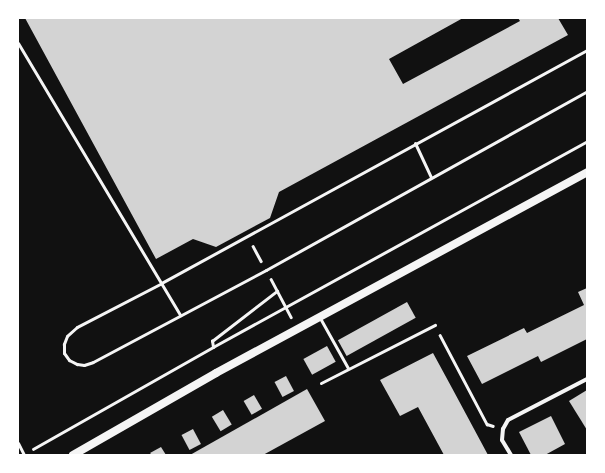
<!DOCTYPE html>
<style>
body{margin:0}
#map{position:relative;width:605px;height:473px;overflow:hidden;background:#111;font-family:"Alegreya Sans",sans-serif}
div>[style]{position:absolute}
.building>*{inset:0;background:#d3d3d3;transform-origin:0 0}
.path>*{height:2.5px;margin:-1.25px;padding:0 1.25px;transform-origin:1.25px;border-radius:1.25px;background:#f5f5f5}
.service>*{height:3px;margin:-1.5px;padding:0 1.5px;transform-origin:1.5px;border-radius:1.5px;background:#f5f5f5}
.minor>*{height:4px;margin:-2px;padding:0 2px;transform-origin:2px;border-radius:2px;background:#f5f5f5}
.secondary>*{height:8px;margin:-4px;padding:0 4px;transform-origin:4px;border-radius:4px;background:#f5f5f5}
span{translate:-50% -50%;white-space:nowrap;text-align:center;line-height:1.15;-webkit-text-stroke:4px #fff;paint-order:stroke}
.frame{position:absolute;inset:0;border:19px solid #fff;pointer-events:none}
</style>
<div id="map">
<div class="building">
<div style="clip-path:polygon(25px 18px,463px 18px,389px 59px,403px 84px,520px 21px,518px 18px,558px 18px,568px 35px,279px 192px,270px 218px,216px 247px,193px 239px,156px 259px)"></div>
<div style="clip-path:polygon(587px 288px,587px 339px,541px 362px,538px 356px,482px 384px,467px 356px,524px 328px,527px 333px,584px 305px,578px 292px)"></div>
<div style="left:407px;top:302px;width:18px;height:79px;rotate:61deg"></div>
<div style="left:327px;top:346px;width:18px;height:27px;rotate:61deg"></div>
<div style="clip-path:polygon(433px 353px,452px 388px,488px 455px,444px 455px,418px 407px,400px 416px,380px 380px)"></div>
<div style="left:286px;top:376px;width:17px;height:13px;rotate:62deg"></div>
<div style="clip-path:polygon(307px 389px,325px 421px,263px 455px,190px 455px)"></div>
<div style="clip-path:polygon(587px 390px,587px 430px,569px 401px)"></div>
<div style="left:254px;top:395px;width:16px;height:12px;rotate:60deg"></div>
<div style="left:223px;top:410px;width:17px;height:13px;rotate:59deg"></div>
<div style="clip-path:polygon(551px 416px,565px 444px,545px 455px,531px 455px,519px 432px)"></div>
<div style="left:193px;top:429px;width:17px;height:13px;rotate:62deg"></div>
<div style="clip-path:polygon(161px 447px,166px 455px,152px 455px,150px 453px)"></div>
</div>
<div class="path">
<div style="left:253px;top:246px;width:17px;rotate:62deg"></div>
<div style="left:271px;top:279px;width:43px;rotate:62.2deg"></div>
<div style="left:440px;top:335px;width:101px;rotate:62.2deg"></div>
<div style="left:487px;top:424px;width:6px;rotate:18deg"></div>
<div style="left:213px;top:347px;width:6px;rotate:-99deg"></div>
<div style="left:212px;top:341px;width:82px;rotate:-37.6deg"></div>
<div style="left:33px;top:449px;width:207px;rotate:-29.5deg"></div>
<div style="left:213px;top:347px;width:427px;rotate:-28.8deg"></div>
</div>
<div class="service">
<div style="left:18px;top:43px;width:317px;rotate:59.2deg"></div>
<div style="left:587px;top:50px;width:485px;rotate:151.3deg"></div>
<div style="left:162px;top:283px;width:96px;rotate:152.6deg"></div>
<div style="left:77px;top:327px;width:13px;rotate:138deg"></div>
<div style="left:67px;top:336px;width:9px;rotate:111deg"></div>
<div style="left:64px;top:344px;width:9px;rotate:90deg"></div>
<div style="left:64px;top:353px;width:9px;rotate:54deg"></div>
<div style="left:69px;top:360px;width:9px;rotate:27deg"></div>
<div style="left:77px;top:364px;width:7px;rotate:8deg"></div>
<div style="left:84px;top:365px;width:9px;rotate:-18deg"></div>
<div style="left:93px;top:362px;width:196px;rotate:-28deg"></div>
<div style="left:266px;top:270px;width:368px;rotate:-29.1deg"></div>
<div style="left:415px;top:143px;width:38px;rotate:65deg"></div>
<div style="left:320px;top:318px;width:57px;rotate:60.8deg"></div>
<div style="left:321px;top:383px;width:128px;rotate:-27deg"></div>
<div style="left:18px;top:443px;width:13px;rotate:63deg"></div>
</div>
<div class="minor">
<div style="left:511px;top:455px;width:17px;rotate:-121deg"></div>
<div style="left:502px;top:440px;width:11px;rotate:-85deg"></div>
<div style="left:503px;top:429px;width:10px;rotate:-61deg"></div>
<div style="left:508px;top:420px;width:89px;rotate:-27.4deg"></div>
</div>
<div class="secondary">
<div style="left:73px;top:455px;width:165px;rotate:-29.8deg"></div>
<div style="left:216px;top:373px;width:422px;rotate:-28.4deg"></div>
</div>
<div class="frame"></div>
</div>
